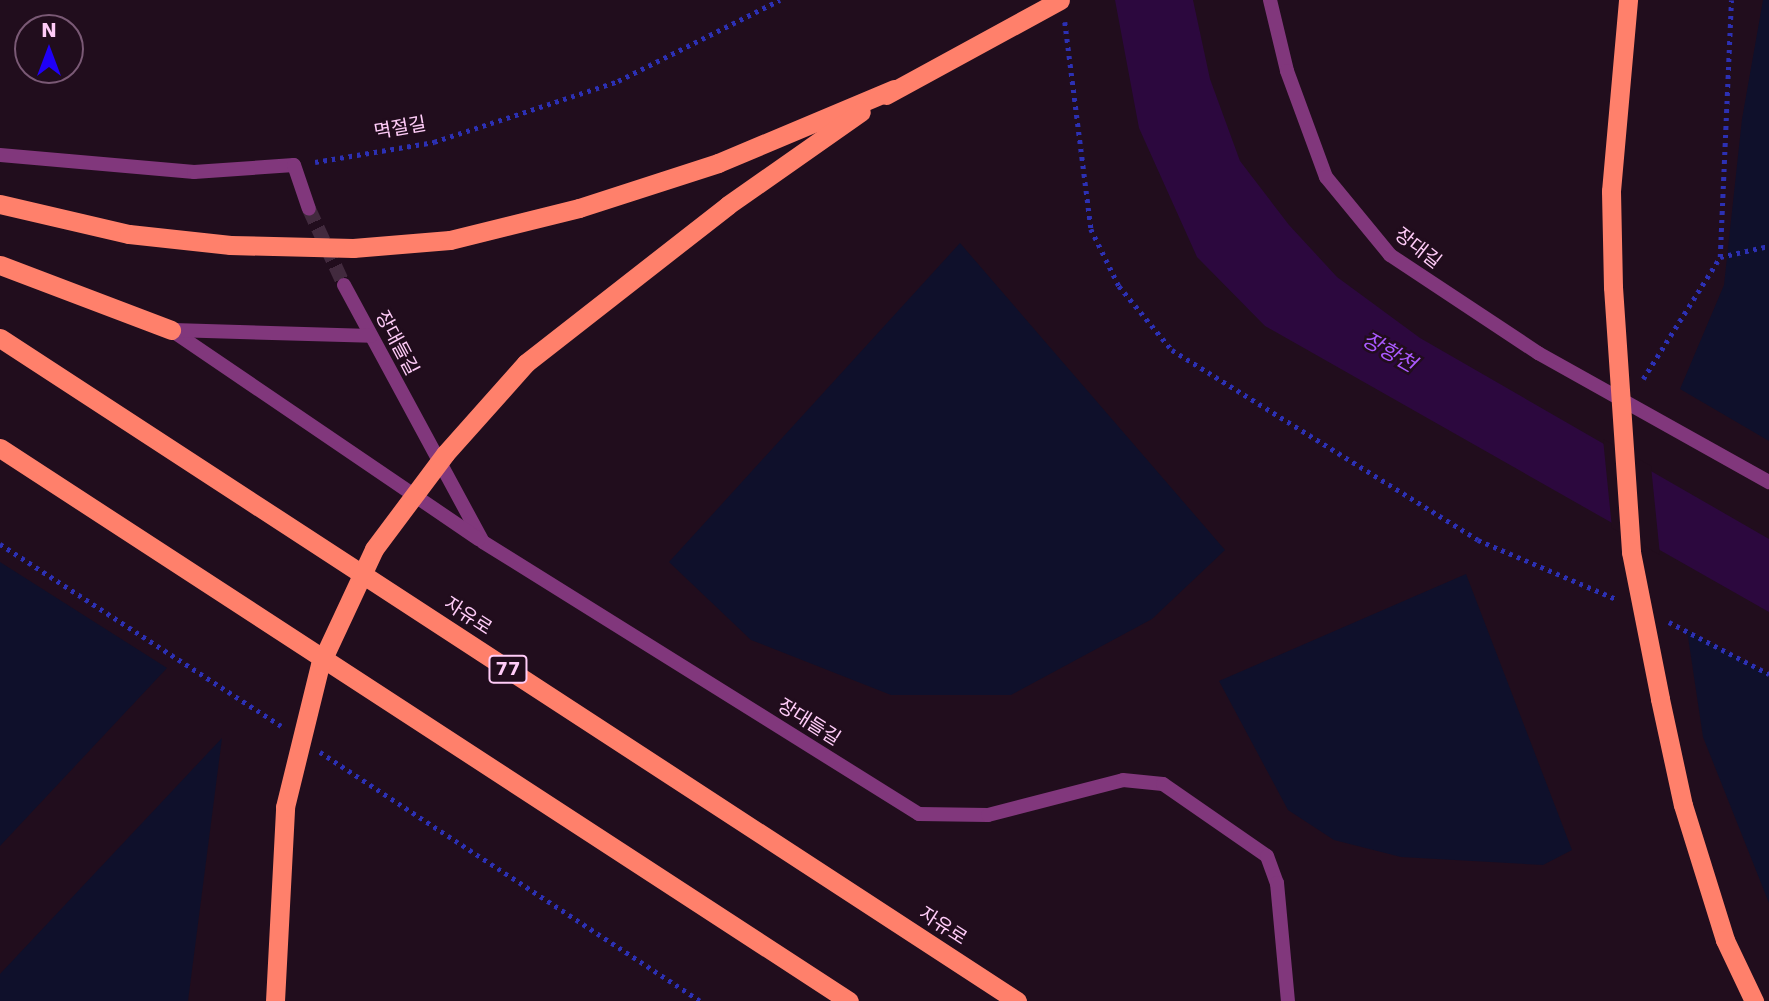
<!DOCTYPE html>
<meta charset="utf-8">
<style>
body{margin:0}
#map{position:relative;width:1769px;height:1001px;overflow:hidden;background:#210d1d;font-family:"DejaVu Sans","Noto Sans KR",sans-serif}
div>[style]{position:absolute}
.green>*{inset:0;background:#0f102b}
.water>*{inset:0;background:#2c083e}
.pier>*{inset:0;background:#210d1d}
.minor-tunnel>*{height:14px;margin-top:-7px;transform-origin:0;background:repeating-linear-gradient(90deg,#422a3e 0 14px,transparent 0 21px)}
.path>*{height:4.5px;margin-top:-2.25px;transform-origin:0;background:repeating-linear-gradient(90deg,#2c30b4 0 3.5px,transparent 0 8.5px)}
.minor>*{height:14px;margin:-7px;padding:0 7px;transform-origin:7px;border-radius:7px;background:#81377c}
.trunk>*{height:19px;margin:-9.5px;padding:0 9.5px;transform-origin:9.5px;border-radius:9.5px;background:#ff806b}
.trunk-bridge>*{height:19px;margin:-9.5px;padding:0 9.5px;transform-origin:9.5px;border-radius:9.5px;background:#ff806b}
span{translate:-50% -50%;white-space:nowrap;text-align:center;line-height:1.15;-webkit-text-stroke:5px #210d1d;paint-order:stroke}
.shield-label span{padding:2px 5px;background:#210d1d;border:2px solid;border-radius:5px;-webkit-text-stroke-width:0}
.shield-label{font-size:18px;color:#ffccf8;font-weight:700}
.street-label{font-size:19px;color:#ffccf8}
.water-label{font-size:21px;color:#ab5aff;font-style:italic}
.north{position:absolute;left:14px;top:14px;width:70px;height:70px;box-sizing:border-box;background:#210d1d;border:2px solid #7a5975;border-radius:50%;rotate:0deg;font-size:19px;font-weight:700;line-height:28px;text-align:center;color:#ffccf8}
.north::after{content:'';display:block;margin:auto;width:24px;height:32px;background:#2000f7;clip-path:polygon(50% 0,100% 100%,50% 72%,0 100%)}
</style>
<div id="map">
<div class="green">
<div style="clip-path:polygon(1763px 0,1769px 0,1769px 441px,1680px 389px,1724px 285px,1742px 119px)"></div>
<div style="clip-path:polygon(960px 243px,1225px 550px,1152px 619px,1011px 695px,891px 695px,751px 640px,669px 562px)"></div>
<div style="clip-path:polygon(0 562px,167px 668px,0 846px)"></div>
<div style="clip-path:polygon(1466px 574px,1572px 850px,1543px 865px,1401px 857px,1334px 840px,1288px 810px,1219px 681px)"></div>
<div style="clip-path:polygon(1687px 630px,1769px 674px,1769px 903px,1703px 737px)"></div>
<div style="clip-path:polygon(222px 738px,188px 1001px,0 1001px,0 974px)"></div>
</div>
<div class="water">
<div style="clip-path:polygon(1115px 0,1193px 0,1210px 79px,1240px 161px,1289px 225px,1337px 277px,1420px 338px,1769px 539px,1769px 612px,1265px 326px,1197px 257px,1139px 128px)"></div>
</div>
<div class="pier">
<div style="clip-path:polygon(1603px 439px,1651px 466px,1660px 555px,1612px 528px)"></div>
</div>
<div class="minor-tunnel">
<div style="left:309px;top:209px;width:84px;rotate:65.3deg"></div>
</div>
<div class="path">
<div style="left:1065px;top:22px;width:209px;rotate:82.8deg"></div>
<div style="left:1091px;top:229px;width:64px;rotate:63.8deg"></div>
<div style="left:1119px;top:286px;width:83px;rotate:50.4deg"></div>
<div style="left:1172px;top:350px;width:360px;rotate:31.8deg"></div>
<div style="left:1478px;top:540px;width:150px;rotate:23.1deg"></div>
<div style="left:315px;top:162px;width:121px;rotate:-9.5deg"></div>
<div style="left:434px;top:142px;width:194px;rotate:-18.3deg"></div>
<div style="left:618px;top:81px;width:181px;rotate:-26.6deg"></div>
<div style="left:1720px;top:257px;width:50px;rotate:-12.7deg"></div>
<div style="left:1643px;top:379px;width:144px;rotate:-57.7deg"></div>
<div style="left:1720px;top:257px;width:257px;rotate:-87.5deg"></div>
<div style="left:0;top:544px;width:335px;rotate:32.9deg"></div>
<div style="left:1669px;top:622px;width:113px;rotate:27.5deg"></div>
<div style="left:320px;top:752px;width:454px;rotate:33.2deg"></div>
</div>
<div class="minor">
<div style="left:1270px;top:0;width:73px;rotate:76.5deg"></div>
<div style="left:1287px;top:71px;width:113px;rotate:69.8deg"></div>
<div style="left:1326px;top:177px;width:101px;rotate:50.6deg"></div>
<div style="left:1390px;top:255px;width:178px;rotate:33.5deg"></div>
<div style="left:1538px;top:353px;width:265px;rotate:29.2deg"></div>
<div style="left:0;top:155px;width:195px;rotate:5deg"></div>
<div style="left:194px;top:172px;width:100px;rotate:-4deg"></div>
<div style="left:294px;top:165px;width:46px;rotate:71.2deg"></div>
<div style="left:344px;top:285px;width:292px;rotate:61.6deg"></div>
<div style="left:483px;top:542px;width:514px;rotate:31.96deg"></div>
<div style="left:919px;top:814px;width:69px;rotate:0.8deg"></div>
<div style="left:988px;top:815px;width:139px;rotate:-14.5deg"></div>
<div style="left:1123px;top:780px;width:40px;rotate:5.7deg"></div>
<div style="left:1163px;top:784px;width:126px;rotate:34.7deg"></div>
<div style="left:1267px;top:856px;width:29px;rotate:70deg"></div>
<div style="left:1277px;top:883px;width:119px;rotate:84.7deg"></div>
<div style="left:171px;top:330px;width:372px;rotate:34.2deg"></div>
<div style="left:173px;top:330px;width:198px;rotate:1.7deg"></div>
</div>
<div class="trunk">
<div style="left:886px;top:95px;width:198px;rotate:-28.6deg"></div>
<div style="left:0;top:204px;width:132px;rotate:13.1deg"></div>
<div style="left:129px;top:234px;width:102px;rotate:6.2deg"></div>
<div style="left:230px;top:245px;width:123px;rotate:1.4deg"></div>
<div style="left:353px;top:248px;width:97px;rotate:-4.7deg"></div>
<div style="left:450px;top:240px;width:133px;rotate:-13.9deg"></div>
<div style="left:579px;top:208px;width:146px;rotate:-17.9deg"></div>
<div style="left:718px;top:163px;width:191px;rotate:-22.8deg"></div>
<div style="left:0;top:265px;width:183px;rotate:20.8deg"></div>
<div style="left:1613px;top:287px;width:96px;rotate:-91.2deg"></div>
<div style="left:1611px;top:191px;width:192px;rotate:-84.9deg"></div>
<div style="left:0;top:338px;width:1214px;rotate:33.1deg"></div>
<div style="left:526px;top:363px;width:256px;rotate:-38deg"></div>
<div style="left:728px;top:205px;width:162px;rotate:-35deg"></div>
<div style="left:0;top:448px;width:1013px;rotate:33.08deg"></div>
<div style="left:1660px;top:699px;width:108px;rotate:77.8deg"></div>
<div style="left:1683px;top:805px;width:141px;rotate:72.7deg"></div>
<div style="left:1725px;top:940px;width:68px;rotate:64.6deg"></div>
</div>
<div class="trunk-bridge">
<div style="left:1613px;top:287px;width:266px;rotate:86.1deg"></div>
<div style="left:1631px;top:552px;width:150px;rotate:78.8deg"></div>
<div style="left:275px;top:1001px;width:194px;rotate:-87deg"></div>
<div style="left:285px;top:807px;width:146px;rotate:-76.2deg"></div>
<div style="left:320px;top:665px;width:128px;rotate:-65deg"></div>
<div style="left:374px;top:549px;width:119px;rotate:-53.2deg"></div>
<div style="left:445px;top:454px;width:122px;rotate:-48.3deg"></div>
</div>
<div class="shield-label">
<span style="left:508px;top:669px">77</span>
</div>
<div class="street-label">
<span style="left:400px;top:128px;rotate:-10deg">멱절길</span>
<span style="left:1418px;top:248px;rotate:38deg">장대길</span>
<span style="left:397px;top:343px;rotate:62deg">장대들길</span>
<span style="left:468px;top:616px;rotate:33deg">자유로</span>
<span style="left:809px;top:722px;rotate:32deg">장대들길</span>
<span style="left:943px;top:926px;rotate:33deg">자유로</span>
</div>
<div class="water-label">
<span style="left:1389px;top:352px;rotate:30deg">장항천</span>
</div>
<div class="north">N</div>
</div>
